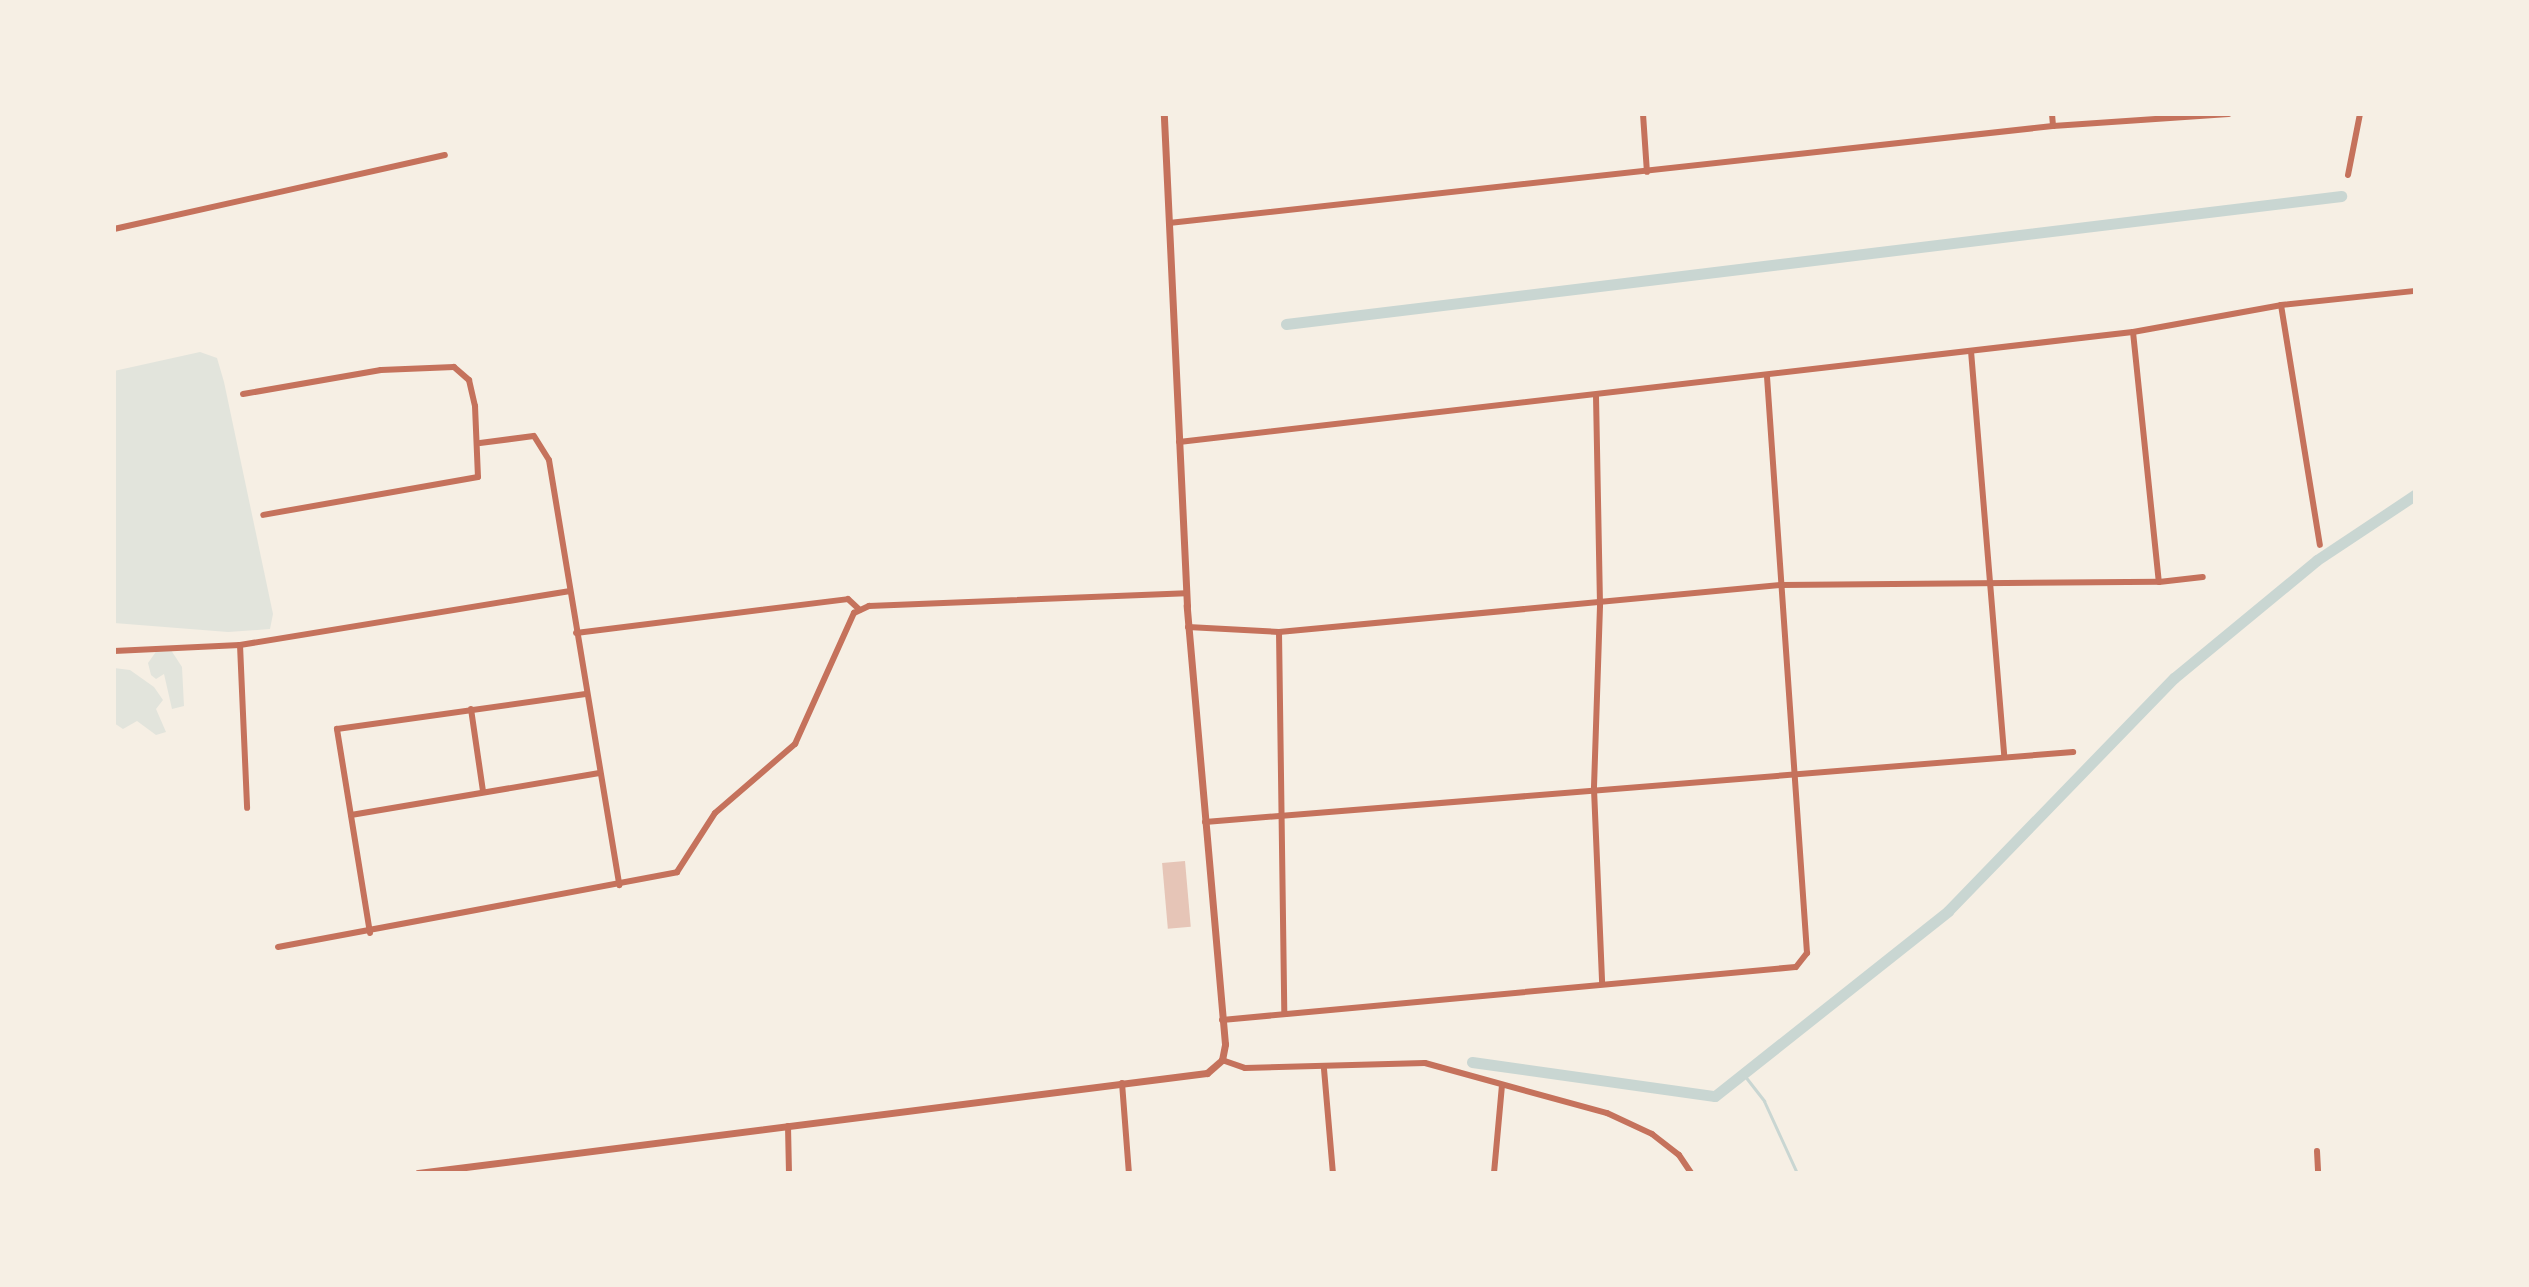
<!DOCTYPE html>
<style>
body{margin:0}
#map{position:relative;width:2529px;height:1287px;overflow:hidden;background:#f6efe4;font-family:Arial,sans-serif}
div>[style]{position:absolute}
.green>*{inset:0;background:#e2e4dc}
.stream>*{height:3px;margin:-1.5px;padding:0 1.5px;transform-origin:1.5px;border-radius:1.5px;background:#c9d6d2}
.canal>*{height:11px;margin:-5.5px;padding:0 5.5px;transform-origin:5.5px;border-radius:5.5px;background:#c9d6d2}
.building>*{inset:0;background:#e6c5b7;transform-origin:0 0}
.minor>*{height:6px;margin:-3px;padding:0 3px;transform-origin:3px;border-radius:3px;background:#c5725c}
.tertiary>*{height:7px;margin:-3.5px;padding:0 3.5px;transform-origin:3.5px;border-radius:3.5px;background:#c5725c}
span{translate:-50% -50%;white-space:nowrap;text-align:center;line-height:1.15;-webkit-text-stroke:6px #f6efe4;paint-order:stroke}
.frame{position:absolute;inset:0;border:116px solid #f6efe4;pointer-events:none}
</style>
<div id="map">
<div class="green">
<div style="clip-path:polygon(200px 352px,217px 358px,224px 382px,273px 614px,270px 629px,228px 632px,114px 623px,114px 371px)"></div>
<div style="clip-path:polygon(160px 646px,169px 647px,182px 667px,184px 706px,172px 709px,164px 674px,156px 679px,151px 675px,148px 663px)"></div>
<div style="clip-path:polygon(114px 668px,130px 670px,154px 687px,163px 700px,156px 709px,166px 732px,156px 735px,137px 721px,123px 729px,114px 723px)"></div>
</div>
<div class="stream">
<div style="left:1744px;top:1075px;width:33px;rotate:52deg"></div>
<div style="left:1764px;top:1101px;width:79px;rotate:65.4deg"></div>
</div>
<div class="canal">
<div style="left:1286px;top:324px;width:1063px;rotate:-6.92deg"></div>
<div style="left:1472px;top:1062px;width:245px;rotate:8deg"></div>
<div style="left:1715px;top:1096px;width:298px;rotate:-38.4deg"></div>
<div style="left:1948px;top:911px;width:325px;rotate:-45.9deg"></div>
<div style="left:2174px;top:678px;width:185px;rotate:-39.5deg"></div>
<div style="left:2317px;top:560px;width:118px;rotate:-33.6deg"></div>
</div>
<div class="building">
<div style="left:1185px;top:861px;width:66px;height:23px;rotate:85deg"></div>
</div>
<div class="minor">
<div style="left:1643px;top:114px;width:58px;rotate:86.1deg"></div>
<div style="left:2052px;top:114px;width:12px;rotate:85deg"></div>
<div style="left:2348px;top:175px;width:62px;rotate:-78.9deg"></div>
<div style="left:1169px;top:223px;width:889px;rotate:-6.26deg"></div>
<div style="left:2053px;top:126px;width:176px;rotate:-3.9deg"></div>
<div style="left:114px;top:229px;width:339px;rotate:-12.6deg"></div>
<div style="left:2281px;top:305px;width:243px;rotate:80.8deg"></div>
<div style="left:2133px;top:332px;width:251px;rotate:84.1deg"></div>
<div style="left:1971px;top:351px;width:406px;rotate:85.3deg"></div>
<div style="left:243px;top:394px;width:140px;rotate:-9.9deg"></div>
<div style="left:381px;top:370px;width:73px;rotate:-2.4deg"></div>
<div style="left:454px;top:367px;width:20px;rotate:41deg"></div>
<div style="left:469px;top:380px;width:27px;rotate:77deg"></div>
<div style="left:475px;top:406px;width:71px;rotate:87.6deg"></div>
<div style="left:478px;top:477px;width:218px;rotate:170deg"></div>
<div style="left:1596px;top:396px;width:210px;rotate:88.9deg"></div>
<div style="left:1600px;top:606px;width:183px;rotate:91.9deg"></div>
<div style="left:1594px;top:789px;width:194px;rotate:87.6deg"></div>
<div style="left:1179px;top:442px;width:960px;rotate:-6.58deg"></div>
<div style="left:2133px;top:332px;width:150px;rotate:-10.3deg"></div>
<div style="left:2281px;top:305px;width:135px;rotate:-6deg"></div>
<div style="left:480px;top:443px;width:54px;rotate:-7.4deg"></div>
<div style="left:534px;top:436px;width:28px;rotate:58deg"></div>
<div style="left:549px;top:460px;width:431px;rotate:80.6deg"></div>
<div style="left:1188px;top:627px;width:91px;rotate:3.1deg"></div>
<div style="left:1279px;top:632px;width:504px;rotate:-5.35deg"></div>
<div style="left:1781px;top:585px;width:378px;rotate:-0.5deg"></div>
<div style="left:2159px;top:582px;width:44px;rotate:-6.5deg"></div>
<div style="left:1279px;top:632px;width:380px;rotate:89.2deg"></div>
<div style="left:576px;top:633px;width:274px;rotate:-7.1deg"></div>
<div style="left:848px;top:599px;width:16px;rotate:43deg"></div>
<div style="left:240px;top:645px;width:163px;rotate:87.5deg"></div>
<div style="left:114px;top:651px;width:126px;rotate:-2.7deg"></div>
<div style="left:240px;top:645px;width:333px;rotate:-9.3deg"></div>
<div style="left:471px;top:709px;width:83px;rotate:81.7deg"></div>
<div style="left:351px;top:815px;width:252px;rotate:-9.6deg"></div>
<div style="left:1205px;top:822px;width:871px;rotate:-4.61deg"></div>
<div style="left:370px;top:933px;width:207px;rotate:-99.2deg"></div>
<div style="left:337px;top:729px;width:251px;rotate:-8deg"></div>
<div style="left:278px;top:947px;width:406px;rotate:-10.6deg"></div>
<div style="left:677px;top:872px;width:70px;rotate:-57.2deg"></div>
<div style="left:715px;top:813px;width:106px;rotate:-40.8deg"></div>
<div style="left:795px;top:744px;width:144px;rotate:-65.8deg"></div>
<div style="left:854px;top:613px;width:17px;rotate:-25deg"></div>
<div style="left:869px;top:606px;width:317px;rotate:-2.3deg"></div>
<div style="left:1222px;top:1020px;width:576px;rotate:-5.28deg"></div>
<div style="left:1796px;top:967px;width:18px;rotate:-52deg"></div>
<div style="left:1807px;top:953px;width:578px;rotate:-93.97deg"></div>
<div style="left:1222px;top:1060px;width:24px;rotate:19deg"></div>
<div style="left:1245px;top:1068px;width:180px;rotate:-1.6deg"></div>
<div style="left:1425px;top:1063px;width:189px;rotate:15.4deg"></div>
<div style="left:1607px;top:1113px;width:50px;rotate:25deg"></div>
<div style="left:1652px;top:1134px;width:34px;rotate:38deg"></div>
<div style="left:1679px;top:1155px;width:22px;rotate:56deg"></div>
<div style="left:1324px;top:1069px;width:104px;rotate:85.1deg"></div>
<div style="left:1122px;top:1083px;width:90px;rotate:85.6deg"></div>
<div style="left:788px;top:1126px;width:47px;rotate:88.8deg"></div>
<div style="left:2317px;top:1151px;width:22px;rotate:87deg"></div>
<div style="left:1494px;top:1173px;width:88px;rotate:-84.8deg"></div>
</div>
<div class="tertiary">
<div style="left:418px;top:1173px;width:795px;rotate:-7.22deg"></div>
<div style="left:1207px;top:1073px;width:20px;rotate:-41deg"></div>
<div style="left:1222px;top:1060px;width:16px;rotate:-79deg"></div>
<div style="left:1225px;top:1044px;width:440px;rotate:-95deg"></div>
<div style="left:1187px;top:606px;width:493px;rotate:-92.7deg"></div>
</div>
<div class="frame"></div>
</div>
